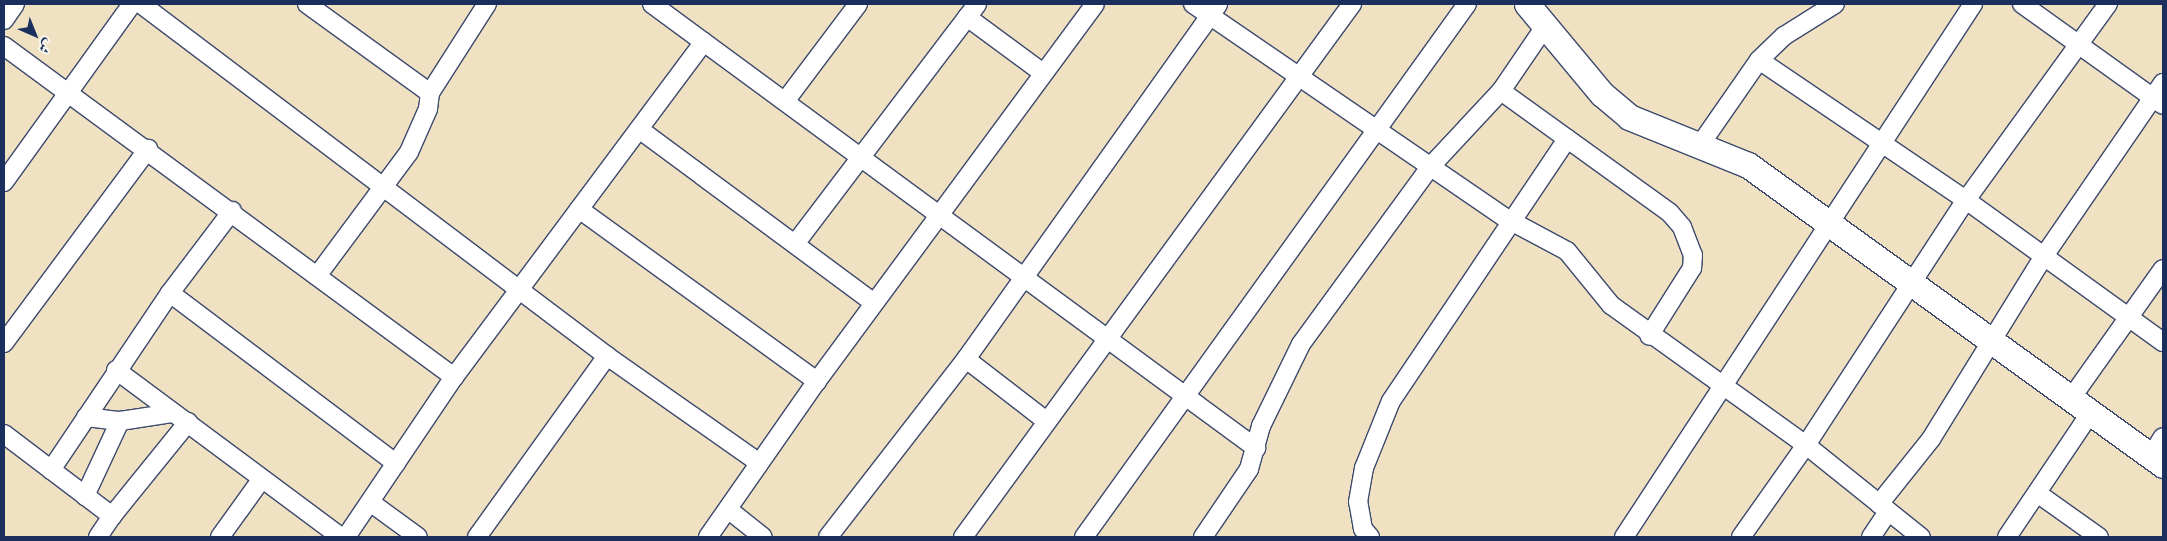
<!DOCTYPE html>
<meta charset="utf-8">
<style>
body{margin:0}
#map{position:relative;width:2167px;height:541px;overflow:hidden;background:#f0e1c2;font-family:"Old Standard TT",Amiri,serif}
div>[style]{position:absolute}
.roads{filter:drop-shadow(1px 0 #3b4a6d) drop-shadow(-1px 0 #3b4a6d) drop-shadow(0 1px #3b4a6d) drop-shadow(0 -1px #3b4a6d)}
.street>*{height:18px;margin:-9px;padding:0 9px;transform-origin:9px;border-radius:9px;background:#fff}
.secondary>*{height:25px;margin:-12.5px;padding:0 12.5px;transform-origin:12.5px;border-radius:12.5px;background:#fff}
span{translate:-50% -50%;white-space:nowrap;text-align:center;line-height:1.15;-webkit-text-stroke:4px #fbf7ec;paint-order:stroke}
.frame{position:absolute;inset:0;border:5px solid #1b2f5e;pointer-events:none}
.north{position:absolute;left:10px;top:10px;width:50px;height:50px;-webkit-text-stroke:4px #fbf7ec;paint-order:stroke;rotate:136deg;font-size:14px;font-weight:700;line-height:20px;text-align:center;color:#1b2f5e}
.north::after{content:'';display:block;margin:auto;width:18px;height:22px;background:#1b2f5e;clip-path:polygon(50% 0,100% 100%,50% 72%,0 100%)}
</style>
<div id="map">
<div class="roads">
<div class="street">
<div style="left:141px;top:4px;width:584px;rotate:37.07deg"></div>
<div style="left:607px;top:356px;width:186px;rotate:35.1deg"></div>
<div style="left:307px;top:4px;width:152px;rotate:35.9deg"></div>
<div style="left:652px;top:4px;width:750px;rotate:36.32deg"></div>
<div style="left:1193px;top:4px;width:383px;rotate:34.4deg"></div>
<div style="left:1509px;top:220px;width:66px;rotate:28.1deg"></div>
<div style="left:1567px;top:251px;width:70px;rotate:50.8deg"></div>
<div style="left:1611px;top:305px;width:240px;rotate:35.7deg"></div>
<div style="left:1806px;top:445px;width:147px;rotate:38.7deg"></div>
<div style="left:2022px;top:4px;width:173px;rotate:35.6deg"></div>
<div style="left:967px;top:17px;width:94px;rotate:36.4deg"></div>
<div style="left:4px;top:20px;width:19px;rotate:-55deg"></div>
<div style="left:4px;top:46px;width:559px;rotate:36.34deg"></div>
<div style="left:1759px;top:60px;width:250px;rotate:34.1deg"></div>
<div style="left:1966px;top:200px;width:243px;rotate:35.8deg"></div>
<div style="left:1501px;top:91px;width:208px;rotate:35.8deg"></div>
<div style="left:1670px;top:213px;width:18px;rotate:49deg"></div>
<div style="left:1682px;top:227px;width:30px;rotate:69deg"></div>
<div style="left:1693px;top:255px;width:13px;rotate:94deg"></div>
<div style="left:1692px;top:268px;width:80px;rotate:122.3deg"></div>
<div style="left:786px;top:100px;width:120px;rotate:-53.1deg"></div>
<div style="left:639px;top:129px;width:292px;rotate:36.5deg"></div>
<div style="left:1700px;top:145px;width:103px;rotate:-55.2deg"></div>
<div style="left:1759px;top:60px;width:35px;rotate:-44deg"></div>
<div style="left:1784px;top:36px;width:60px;rotate:-32.1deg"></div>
<div style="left:4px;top:182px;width:219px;rotate:-54.3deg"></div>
<div style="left:579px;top:209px;width:294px;rotate:35.9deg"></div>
<div style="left:795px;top:244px;width:301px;rotate:-52.8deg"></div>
<div style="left:317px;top:276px;width:154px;rotate:-53.4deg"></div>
<div style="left:409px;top:152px;width:47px;rotate:-66.2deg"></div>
<div style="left:428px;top:109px;width:16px;rotate:-83deg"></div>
<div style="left:430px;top:93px;width:106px;rotate:-57.4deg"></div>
<div style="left:170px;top:293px;width:283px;rotate:37deg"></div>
<div style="left:4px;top:343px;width:242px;rotate:-53.4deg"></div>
<div style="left:966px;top:359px;width:100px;rotate:37.7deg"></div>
<div style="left:116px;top:370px;width:280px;rotate:36.6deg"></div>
<div style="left:2072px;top:397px;width:157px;rotate:-54.6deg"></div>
<div style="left:86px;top:417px;width:34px;rotate:7deg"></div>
<div style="left:120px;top:421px;width:54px;rotate:-8.6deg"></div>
<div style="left:4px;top:434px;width:136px;rotate:37.2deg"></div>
<div style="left:112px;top:516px;width:25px;rotate:124deg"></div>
<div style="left:2151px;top:456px;width:22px;rotate:-58deg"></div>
<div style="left:51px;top:470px;width:213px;rotate:-56.1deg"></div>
<div style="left:170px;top:293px;width:103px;rotate:-52.9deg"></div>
<div style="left:2037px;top:493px;width:76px;rotate:35.4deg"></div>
<div style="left:85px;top:496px;width:83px;rotate:-65deg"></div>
<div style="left:370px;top:502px;width:59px;rotate:36.1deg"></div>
<div style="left:1879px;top:504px;width:83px;rotate:-51.3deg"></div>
<div style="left:1931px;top:439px;width:215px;rotate:-58.3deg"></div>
<div style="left:2044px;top:256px;width:210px;rotate:-55.5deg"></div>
<div style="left:729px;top:510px;width:43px;rotate:38.5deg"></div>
<div style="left:112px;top:516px;width:121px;rotate:-51deg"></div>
<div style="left:220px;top:537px;width:70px;rotate:-54.3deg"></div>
<div style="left:346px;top:537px;width:193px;rotate:-56deg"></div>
<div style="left:454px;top:377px;width:418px;rotate:-53.3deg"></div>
<div style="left:477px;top:537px;width:223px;rotate:-54.3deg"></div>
<div style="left:708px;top:537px;width:190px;rotate:-55.1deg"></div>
<div style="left:817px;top:381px;width:468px;rotate:-53.6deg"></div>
<div style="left:828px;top:537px;width:225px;rotate:-52.2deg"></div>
<div style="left:966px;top:359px;width:435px;rotate:-54.6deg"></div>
<div style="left:963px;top:537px;width:660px;rotate:-53.88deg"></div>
<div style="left:1084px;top:537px;width:656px;rotate:-54.3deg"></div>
<div style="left:1203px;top:537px;width:82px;rotate:-55.9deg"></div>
<div style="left:1249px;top:469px;width:45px;rotate:-74.4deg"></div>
<div style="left:1261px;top:426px;width:91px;rotate:-64deg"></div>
<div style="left:1301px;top:344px;width:220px;rotate:-53.9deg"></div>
<div style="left:1431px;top:166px;width:103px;rotate:-47deg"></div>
<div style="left:1501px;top:91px;width:80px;rotate:-55.7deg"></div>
<div style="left:1370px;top:537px;width:11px;rotate:-131deg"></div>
<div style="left:1363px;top:529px;width:27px;rotate:-100deg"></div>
<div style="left:1358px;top:502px;width:35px;rotate:-80deg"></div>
<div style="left:1364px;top:468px;width:72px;rotate:-68.1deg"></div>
<div style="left:1391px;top:401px;width:316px;rotate:-56.1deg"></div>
<div style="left:1624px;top:537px;width:637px;rotate:-56.78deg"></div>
<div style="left:1741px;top:537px;width:113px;rotate:-54.8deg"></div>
<div style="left:1806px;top:445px;width:293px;rotate:-56.9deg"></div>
<div style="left:1966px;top:200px;width:242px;rotate:-54.1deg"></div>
<div style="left:1871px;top:537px;width:30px;rotate:-56deg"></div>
<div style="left:2007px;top:537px;width:151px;rotate:-56.1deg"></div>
</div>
<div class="secondary">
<div style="left:1527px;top:4px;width:117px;rotate:50.2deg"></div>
<div style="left:1602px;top:94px;width:35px;rotate:40deg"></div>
<div style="left:1629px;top:117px;width:128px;rotate:22deg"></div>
<div style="left:1748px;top:165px;width:512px;rotate:35.86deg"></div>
</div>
</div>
<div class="frame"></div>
<div class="north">ش</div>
</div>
